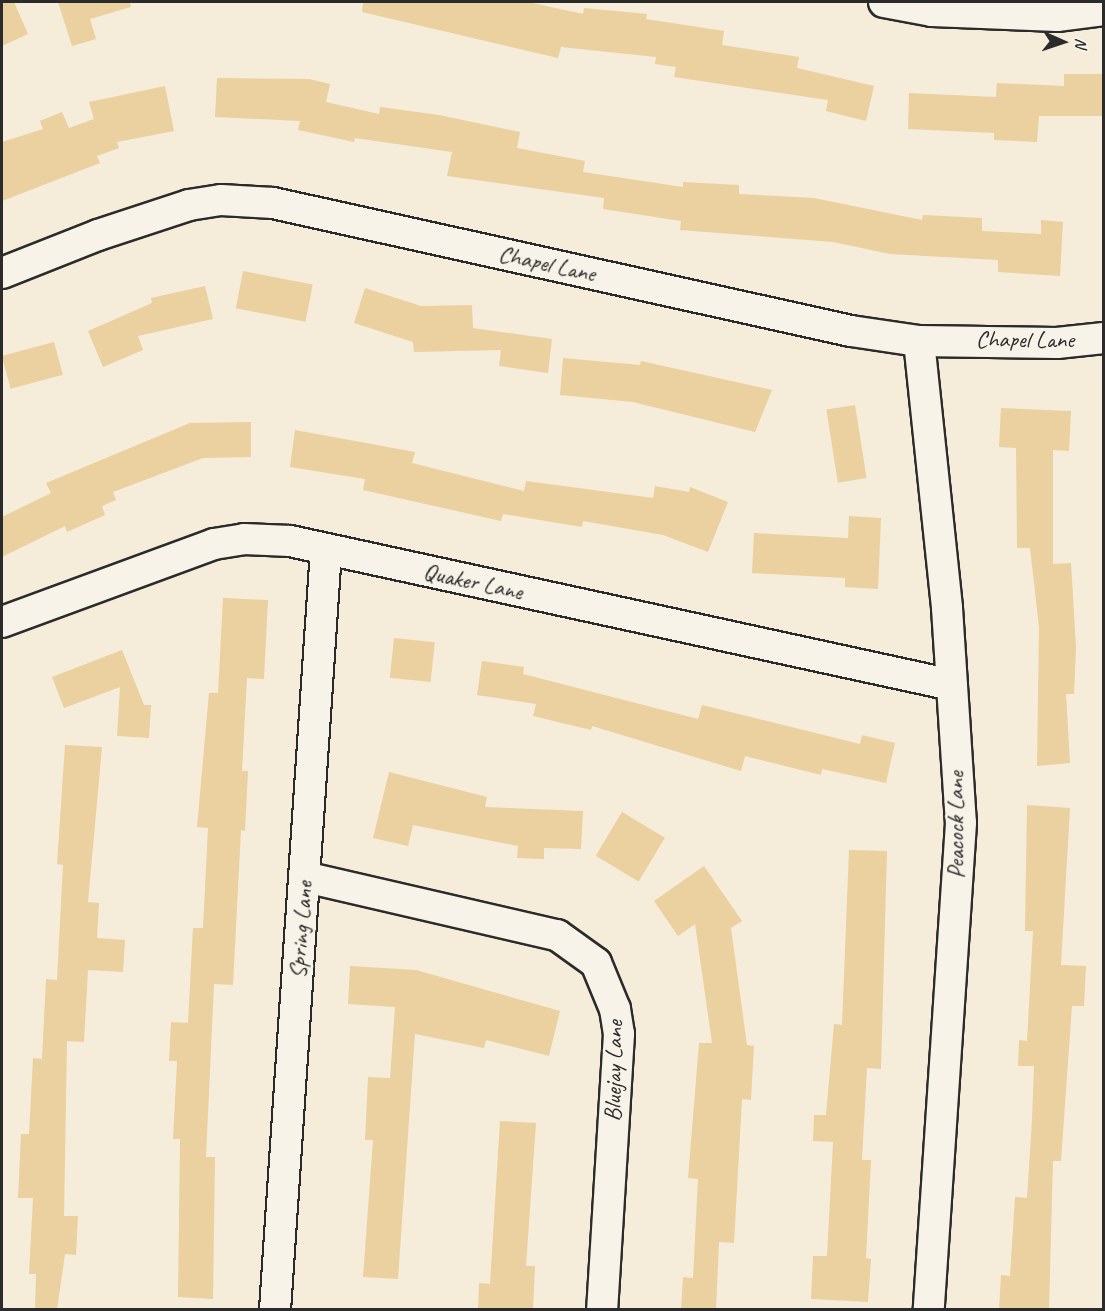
<!DOCTYPE html>
<style>
body{margin:0}
#map{position:relative;width:1105px;height:1311px;overflow:hidden;background:#f5ecda;font-family:Caveat,sans-serif}
div>[style]{position:absolute}
.building>*{inset:0;background:#ebd0a0;transform-origin:0 0}
.roads{filter:drop-shadow(2px 0 #2b2b2b) drop-shadow(-2px 0 #2b2b2b) drop-shadow(0 2px #2b2b2b) drop-shadow(0 -2px #2b2b2b)}
.street>*{height:30px;margin:-15px;padding:0 15px;transform-origin:15px;border-radius:15px;background:#f7f3e8}
span{translate:-50% -50%;white-space:nowrap;text-align:center;line-height:1.15;-webkit-text-stroke:5px #f7f3e8;paint-order:stroke}
.street-label{font-size:24px;color:#2b2b2b}
.frame{position:absolute;inset:0;border:3px solid #2b2b2b;pointer-events:none}
.north{position:absolute;left:1033px;top:12px;width:60px;height:60px;-webkit-text-stroke:4px #f7f3e8;paint-order:stroke;rotate:93deg;font-size:16px;font-weight:700;line-height:24px;text-align:center;color:#2b2b2b}
.north::after{content:'';display:block;margin:auto;width:21px;height:27px;background:#2b2b2b;clip-path:polygon(50% 0,100% 100%,50% 72%,0 100%)}
</style>
<div id="map">
<div class="building">
<div style="clip-path:polygon(2px 2px,14px 2px,28px 34px,2px 46px)"></div>
<div style="clip-path:polygon(58px 2px,130px 2px,131px 7px,90px 19px,96px 39px,72px 46px)"></div>
<div style="clip-path:polygon(363px 2px,528px 2px,583px 14px,584px 8px,647px 14px,646px 19px,724px 31px,722px 45px,799px 57px,797px 68px,874px 86px,866px 121px,826px 111px,828px 100px,674px 77px,676px 67px,655px 64px,656px 57px,561px 47px,558px 58px,362px 12px)"></div>
<div style="clip-path:polygon(1064px 74px,1104px 74px,1104px 116px,1039px 116px,1037px 142px,994px 140px,994px 133px,908px 129px,909px 93px,996px 97px,997px 83px,1064px 86px)"></div>
<div style="clip-path:polygon(217px 78px,309px 79px,330px 84px,326px 102px,379px 114px,380px 107px,439px 115px,520px 132px,517px 148px,585px 161px,583px 172px,683px 187px,683px 182px,739px 185px,739px 194px,814px 198px,922px 220px,923px 215px,982px 218px,982px 231px,1041px 234px,1041px 220px,1063px 222px,1060px 276px,998px 272px,998px 260px,890px 254px,833px 242px,680px 230px,681px 221px,603px 209px,604px 198px,447px 176px,452px 152px,355px 138px,354px 142px,298px 130px,300px 121px,215px 117px)"></div>
<div style="clip-path:polygon(165px 86px,174px 131px,117px 142px,119px 148px,97px 156px,100px 163px,2px 201px,2px 142px,43px 129px,40px 121px,62px 112px,69px 128px,94px 119px,89px 102px)"></div>
<div style="left:243px;top:271px;width:71px;height:38px;rotate:11deg"></div>
<div style="clip-path:polygon(205px 286px,213px 319px,138px 336px,143px 350px,103px 367px,88px 331px,152px 303px,151px 298px)"></div>
<div style="clip-path:polygon(365px 288px,421px 306px,472px 305px,473px 328px,552px 339px,548px 373px,499px 366px,501px 350px,414px 352px,413px 342px,354px 323px)"></div>
<div style="left:54px;top:342px;width:34px;height:54px;rotate:75deg"></div>
<div style="clip-path:polygon(563px 358px,640px 365px,641px 361px,772px 390px,755px 432px,633px 402px,560px 395px)"></div>
<div style="left:855px;top:405px;width:74px;height:29px;rotate:81deg"></div>
<div style="clip-path:polygon(1001px 408px,1071px 411px,1069px 451px,1053px 450px,1053px 564px,1071px 563px,1076px 647px,1074px 694px,1066px 694px,1070px 763px,1037px 766px,1039px 627px,1030px 548px,1017px 548px,1016px 448px,999px 447px)"></div>
<div style="clip-path:polygon(251px 422px,251px 457px,203px 458px,113px 492px,116px 500px,102px 506px,105px 515px,67px 532px,65px 526px,2px 557px,2px 517px,51px 493px,46px 483px,190px 423px)"></div>
<div style="clip-path:polygon(295px 430px,415px 452px,412px 463px,524px 491px,526px 481px,653px 498px,655px 486px,689px 492px,690px 487px,728px 502px,708px 552px,663px 535px,583px 521px,582px 527px,503px 514px,501px 521px,363px 490px,365px 479px,290px 467px)"></div>
<div style="clip-path:polygon(849px 516px,881px 518px,878px 589px,845px 587px,845px 578px,752px 573px,754px 533px,848px 538px)"></div>
<div style="clip-path:polygon(223px 598px,268px 600px,264px 679px,247px 678px,242px 771px,248px 771px,245px 831px,241px 830px,233px 985px,214px 984px,206px 1157px,215px 1157px,213px 1299px,178px 1297px,180px 1139px,173px 1139px,177px 1061px,169px 1061px,171px 1022px,188px 1023px,193px 928px,203px 928px,208px 828px,197px 827px,209px 693px,218px 693px)"></div>
<div style="left:394px;top:638px;width:41px;height:40px;rotate:6deg"></div>
<div style="clip-path:polygon(122px 650px,144px 705px,151px 705px,149px 738px,117px 736px,120px 687px,64px 708px,52px 677px)"></div>
<div style="clip-path:polygon(482px 661px,524px 667px,523px 674px,698px 719px,702px 705px,860px 744px,862px 735px,895px 743px,886px 783px,822px 769px,821px 775px,745px 756px,741px 771px,592px 726px,591px 730px,533px 716px,536px 704px,477px 695px)"></div>
<div style="clip-path:polygon(65px 745px,102px 747px,88px 902px,99px 903px,97px 938px,125px 940px,123px 972px,88px 970px,84px 1042px,67px 1041px,64px 1216px,78px 1216px,76px 1255px,65px 1254px,57px 1310px,35px 1310px,36px 1274px,29px 1274px,33px 1198px,18px 1198px,21px 1134px,29px 1134px,33px 1058px,42px 1059px,46px 979px,57px 980px,63px 865px,57px 864px)"></div>
<div style="clip-path:polygon(389px 772px,487px 797px,485px 807px,583px 811px,581px 849px,544px 848px,544px 859px,517px 858px,518px 846px,413px 825px,408px 846px,373px 838px)"></div>
<div style="clip-path:polygon(1027px 805px,1070px 808px,1061px 965px,1086px 966px,1084px 1006px,1072px 1006px,1061px 1161px,1053px 1161px,1049px 1310px,999px 1310px,1001px 1275px,1010px 1276px,1015px 1197px,1027px 1198px,1032px 1120px,1034px 1066px,1018px 1066px,1019px 1040px,1027px 1041px,1033px 931px,1025px 931px)"></div>
<div style="left:622px;top:812px;width:50px;height:51px;rotate:31deg"></div>
<div style="clip-path:polygon(849px 850px,887px 851px,881px 1069px,867px 1068px,862px 1160px,871px 1160px,866px 1258px,871px 1259px,868px 1302px,811px 1299px,813px 1256px,827px 1256px,833px 1142px,813px 1141px,814px 1115px,826px 1115px,834px 1024px,842px 1025px)"></div>
<div style="clip-path:polygon(704px 866px,742px 921px,731px 928px,747px 1045px,754px 1046px,751px 1100px,742px 1099px,734px 1243px,719px 1242px,716px 1310px,681px 1310px,683px 1277px,693px 1278px,698px 1179px,688px 1178px,699px 1043px,712px 1043px,695px 924px,678px 936px,654px 901px)"></div>
<div style="clip-path:polygon(350px 966px,416px 970px,560px 1011px,549px 1056px,486px 1040px,484px 1048px,415px 1034px,398px 1279px,363px 1277px,373px 1140px,365px 1140px,368px 1077px,390px 1078px,395px 1007px,348px 1004px)"></div>
<div style="clip-path:polygon(500px 1121px,536px 1123px,526px 1266px,535px 1266px,533px 1310px,478px 1310px,479px 1283px,490px 1284px)"></div>
</div>
<div class="roads">
<div class="street">
<div style="left:884px;top:2px;width:49px;rotate:10.6deg"></div>
<div style="left:932px;top:11px;width:125px;rotate:2.3deg"></div>
<div style="left:1057px;top:16px;width:47px;rotate:-7.3deg"></div>
<div style="left:2px;top:273px;width:103px;rotate:-21.6deg"></div>
<div style="left:98px;top:235px;width:96px;rotate:-18.2deg"></div>
<div style="left:189px;top:205px;width:32px;rotate:-9deg"></div>
<div style="left:221px;top:200px;width:52px;rotate:3.3deg"></div>
<div style="left:273px;top:203px;width:592px;rotate:12.49deg"></div>
<div style="left:851px;top:331px;width:69px;rotate:8.4deg"></div>
<div style="left:919px;top:341px;width:138px;rotate:0.8deg"></div>
<div style="left:1057px;top:343px;width:47px;rotate:-6.1deg"></div>
<div style="left:919px;top:341px;width:268px;rotate:84deg"></div>
<div style="left:947px;top:608px;width:215px;rotate:86.3deg"></div>
<div style="left:961px;top:823px;width:488px;rotate:93.8deg"></div>
<div style="left:2px;top:622px;width:226px;rotate:-20.2deg"></div>
<div style="left:214px;top:544px;width:30px;rotate:-9deg"></div>
<div style="left:244px;top:539px;width:46px;rotate:2.5deg"></div>
<div style="left:290px;top:541px;width:677px;rotate:12.27deg"></div>
<div style="left:305px;top:877px;width:259px;rotate:13deg"></div>
<div style="left:557px;top:935px;width:48px;rotate:35.7deg"></div>
<div style="left:596px;top:963px;width:50px;rotate:67.6deg"></div>
<div style="left:615px;top:1009px;width:25px;rotate:81deg"></div>
<div style="left:619px;top:1034px;width:277px;rotate:93.5deg"></div>
<div style="left:275px;top:1310px;width:761px;rotate:-86.16deg"></div>
</div>
</div>
<div class="street-label">
<span style="left:547px;top:264px;rotate:12deg">Chapel Lane</span>
<span style="left:1025px;top:340px">Chapel Lane</span>
<span style="left:473px;top:582px;rotate:12deg">Quaker Lane</span>
<span style="left:956px;top:825px;rotate:-90deg">Peacock Lane</span>
<span style="left:301px;top:930px;rotate:-86deg">Spring Lane</span>
<span style="left:614px;top:1071px;rotate:-89deg">Bluejay Lane</span>
</div>
<div class="frame"></div>
<div class="north">N</div>
</div>
